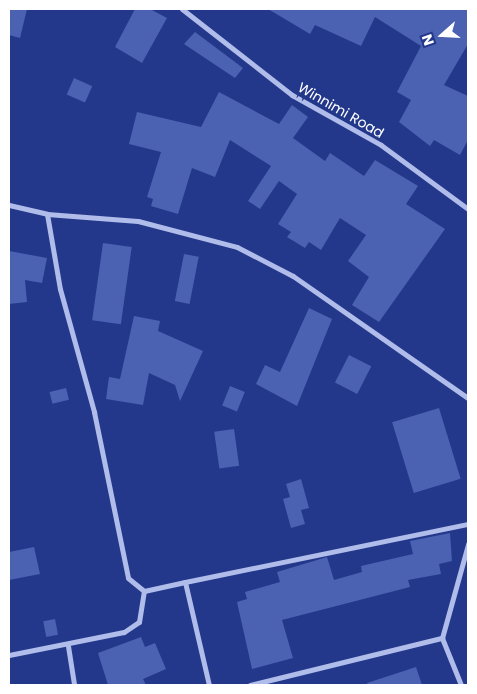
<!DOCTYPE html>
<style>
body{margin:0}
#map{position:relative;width:477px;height:694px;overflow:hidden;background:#23388a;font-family:Poppins,sans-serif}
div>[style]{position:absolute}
.building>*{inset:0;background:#4b61b2;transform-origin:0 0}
.street>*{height:5px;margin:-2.5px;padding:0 2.5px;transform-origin:2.5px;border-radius:2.5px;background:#b0bcea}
span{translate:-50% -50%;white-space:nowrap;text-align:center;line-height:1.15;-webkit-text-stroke:4.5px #23388a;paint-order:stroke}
.street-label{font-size:14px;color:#fff}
.frame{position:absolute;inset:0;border:10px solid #fff;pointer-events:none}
.north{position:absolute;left:417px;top:10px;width:50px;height:50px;-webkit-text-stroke:4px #23388a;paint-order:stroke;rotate:251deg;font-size:14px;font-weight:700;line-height:20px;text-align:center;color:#fff}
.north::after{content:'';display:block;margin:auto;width:18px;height:22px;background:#fff;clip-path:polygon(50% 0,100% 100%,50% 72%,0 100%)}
</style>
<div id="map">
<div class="building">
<div style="clip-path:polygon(9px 9px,27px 9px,20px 38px,9px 35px)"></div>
<div style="clip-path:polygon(135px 9px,150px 9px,167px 18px,142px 63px,115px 47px)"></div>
<div style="clip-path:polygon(268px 9px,468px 9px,468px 44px,444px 85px,468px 96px,468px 140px,460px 155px,434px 140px,430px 146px,399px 122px,411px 100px,397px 92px,421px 46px,375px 17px,361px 46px,315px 25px,310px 34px)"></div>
<div style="clip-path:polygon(195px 32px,243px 68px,235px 78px,184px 44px)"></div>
<div style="left:74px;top:78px;width:20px;height:18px;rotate:24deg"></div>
<div style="clip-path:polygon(219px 92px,279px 124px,292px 105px,308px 117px,293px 138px,325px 161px,330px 153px,364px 176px,375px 160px,418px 186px,406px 204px,445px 229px,379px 322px,352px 305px,369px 277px,348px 261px,366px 235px,340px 218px,321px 250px,309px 242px,305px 248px,287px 237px,291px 232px,278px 224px,297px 194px,279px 181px,260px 209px,248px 201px,271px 166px,230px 140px,215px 177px,192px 168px,178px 214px,151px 206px,153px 199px,147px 197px,161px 152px,129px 144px,137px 112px,201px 127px)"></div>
<div style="left:103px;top:243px;width:29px;height:78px;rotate:8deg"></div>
<div style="clip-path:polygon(9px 251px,47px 258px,42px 283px,25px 280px,27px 302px,9px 304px)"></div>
<div style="left:184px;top:254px;width:15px;height:48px;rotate:11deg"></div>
<div style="clip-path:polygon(309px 308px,332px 319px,297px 406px,256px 384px,265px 365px,280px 372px)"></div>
<div style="clip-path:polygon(134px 316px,160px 321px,158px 331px,203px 351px,180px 401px,175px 385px,149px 373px,143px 405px,106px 399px,109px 377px,120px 379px)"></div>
<div style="left:349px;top:355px;width:25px;height:31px;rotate:27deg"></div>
<div style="left:230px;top:386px;width:16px;height:21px;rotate:22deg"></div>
<div style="left:66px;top:388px;width:12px;height:17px;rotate:76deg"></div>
<div style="left:439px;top:408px;width:74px;height:49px;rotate:73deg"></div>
<div style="left:234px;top:429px;width:37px;height:20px;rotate:82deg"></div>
<div style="clip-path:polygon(301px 479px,309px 508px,301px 510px,305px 524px,291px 528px,283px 499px,290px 497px,286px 484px)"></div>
<div style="clip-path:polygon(450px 533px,452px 561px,439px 564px,441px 574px,408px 580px,410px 587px,282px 620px,293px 658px,252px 669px,237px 602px,247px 599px,245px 592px,280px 582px,277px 572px,327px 557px,334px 580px,362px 572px,361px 566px,413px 554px,410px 541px)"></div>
<div style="clip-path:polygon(34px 547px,40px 574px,9px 580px,9px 552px)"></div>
<div style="left:55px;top:619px;width:16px;height:12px;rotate:79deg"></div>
<div style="clip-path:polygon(141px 637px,145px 647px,155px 643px,166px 669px,143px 679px,146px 685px,108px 685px,98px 653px)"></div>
<div style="clip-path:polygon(416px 667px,422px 685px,368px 685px,367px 683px)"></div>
</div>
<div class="street">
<div style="left:182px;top:9px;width:140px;rotate:38deg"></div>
<div style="left:292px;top:95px;width:102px;rotate:29.3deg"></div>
<div style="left:381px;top:145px;width:108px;rotate:36.3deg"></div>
<div style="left:9px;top:205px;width:39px;rotate:13deg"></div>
<div style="left:47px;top:214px;width:91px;rotate:4.4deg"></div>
<div style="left:138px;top:221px;width:102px;rotate:14.7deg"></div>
<div style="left:237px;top:247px;width:63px;rotate:27.4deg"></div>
<div style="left:293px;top:276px;width:213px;rotate:34.9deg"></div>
<div style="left:47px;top:214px;width:76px;rotate:80.2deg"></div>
<div style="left:60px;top:289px;width:128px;rotate:74.5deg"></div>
<div style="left:94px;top:412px;width:169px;rotate:78.4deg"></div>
<div style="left:128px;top:578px;width:21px;rotate:39deg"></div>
<div style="left:144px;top:591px;width:42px;rotate:-12.4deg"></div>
<div style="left:185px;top:582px;width:106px;rotate:76.9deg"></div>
<div style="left:185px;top:582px;width:289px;rotate:-11.6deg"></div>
<div style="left:68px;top:646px;width:39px;rotate:81deg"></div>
<div style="left:9px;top:655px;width:117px;rotate:-11.3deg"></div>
<div style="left:124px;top:632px;width:18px;rotate:-34deg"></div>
<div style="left:139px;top:622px;width:31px;rotate:-81deg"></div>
<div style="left:250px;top:685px;width:198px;rotate:-13.8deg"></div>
<div style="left:461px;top:685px;width:51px;rotate:-112deg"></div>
<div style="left:442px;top:638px;width:98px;rotate:-74.5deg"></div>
</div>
<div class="street-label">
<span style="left:341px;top:110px;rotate:30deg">Winnimi Road</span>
</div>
<div class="frame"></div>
<div class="north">N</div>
</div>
